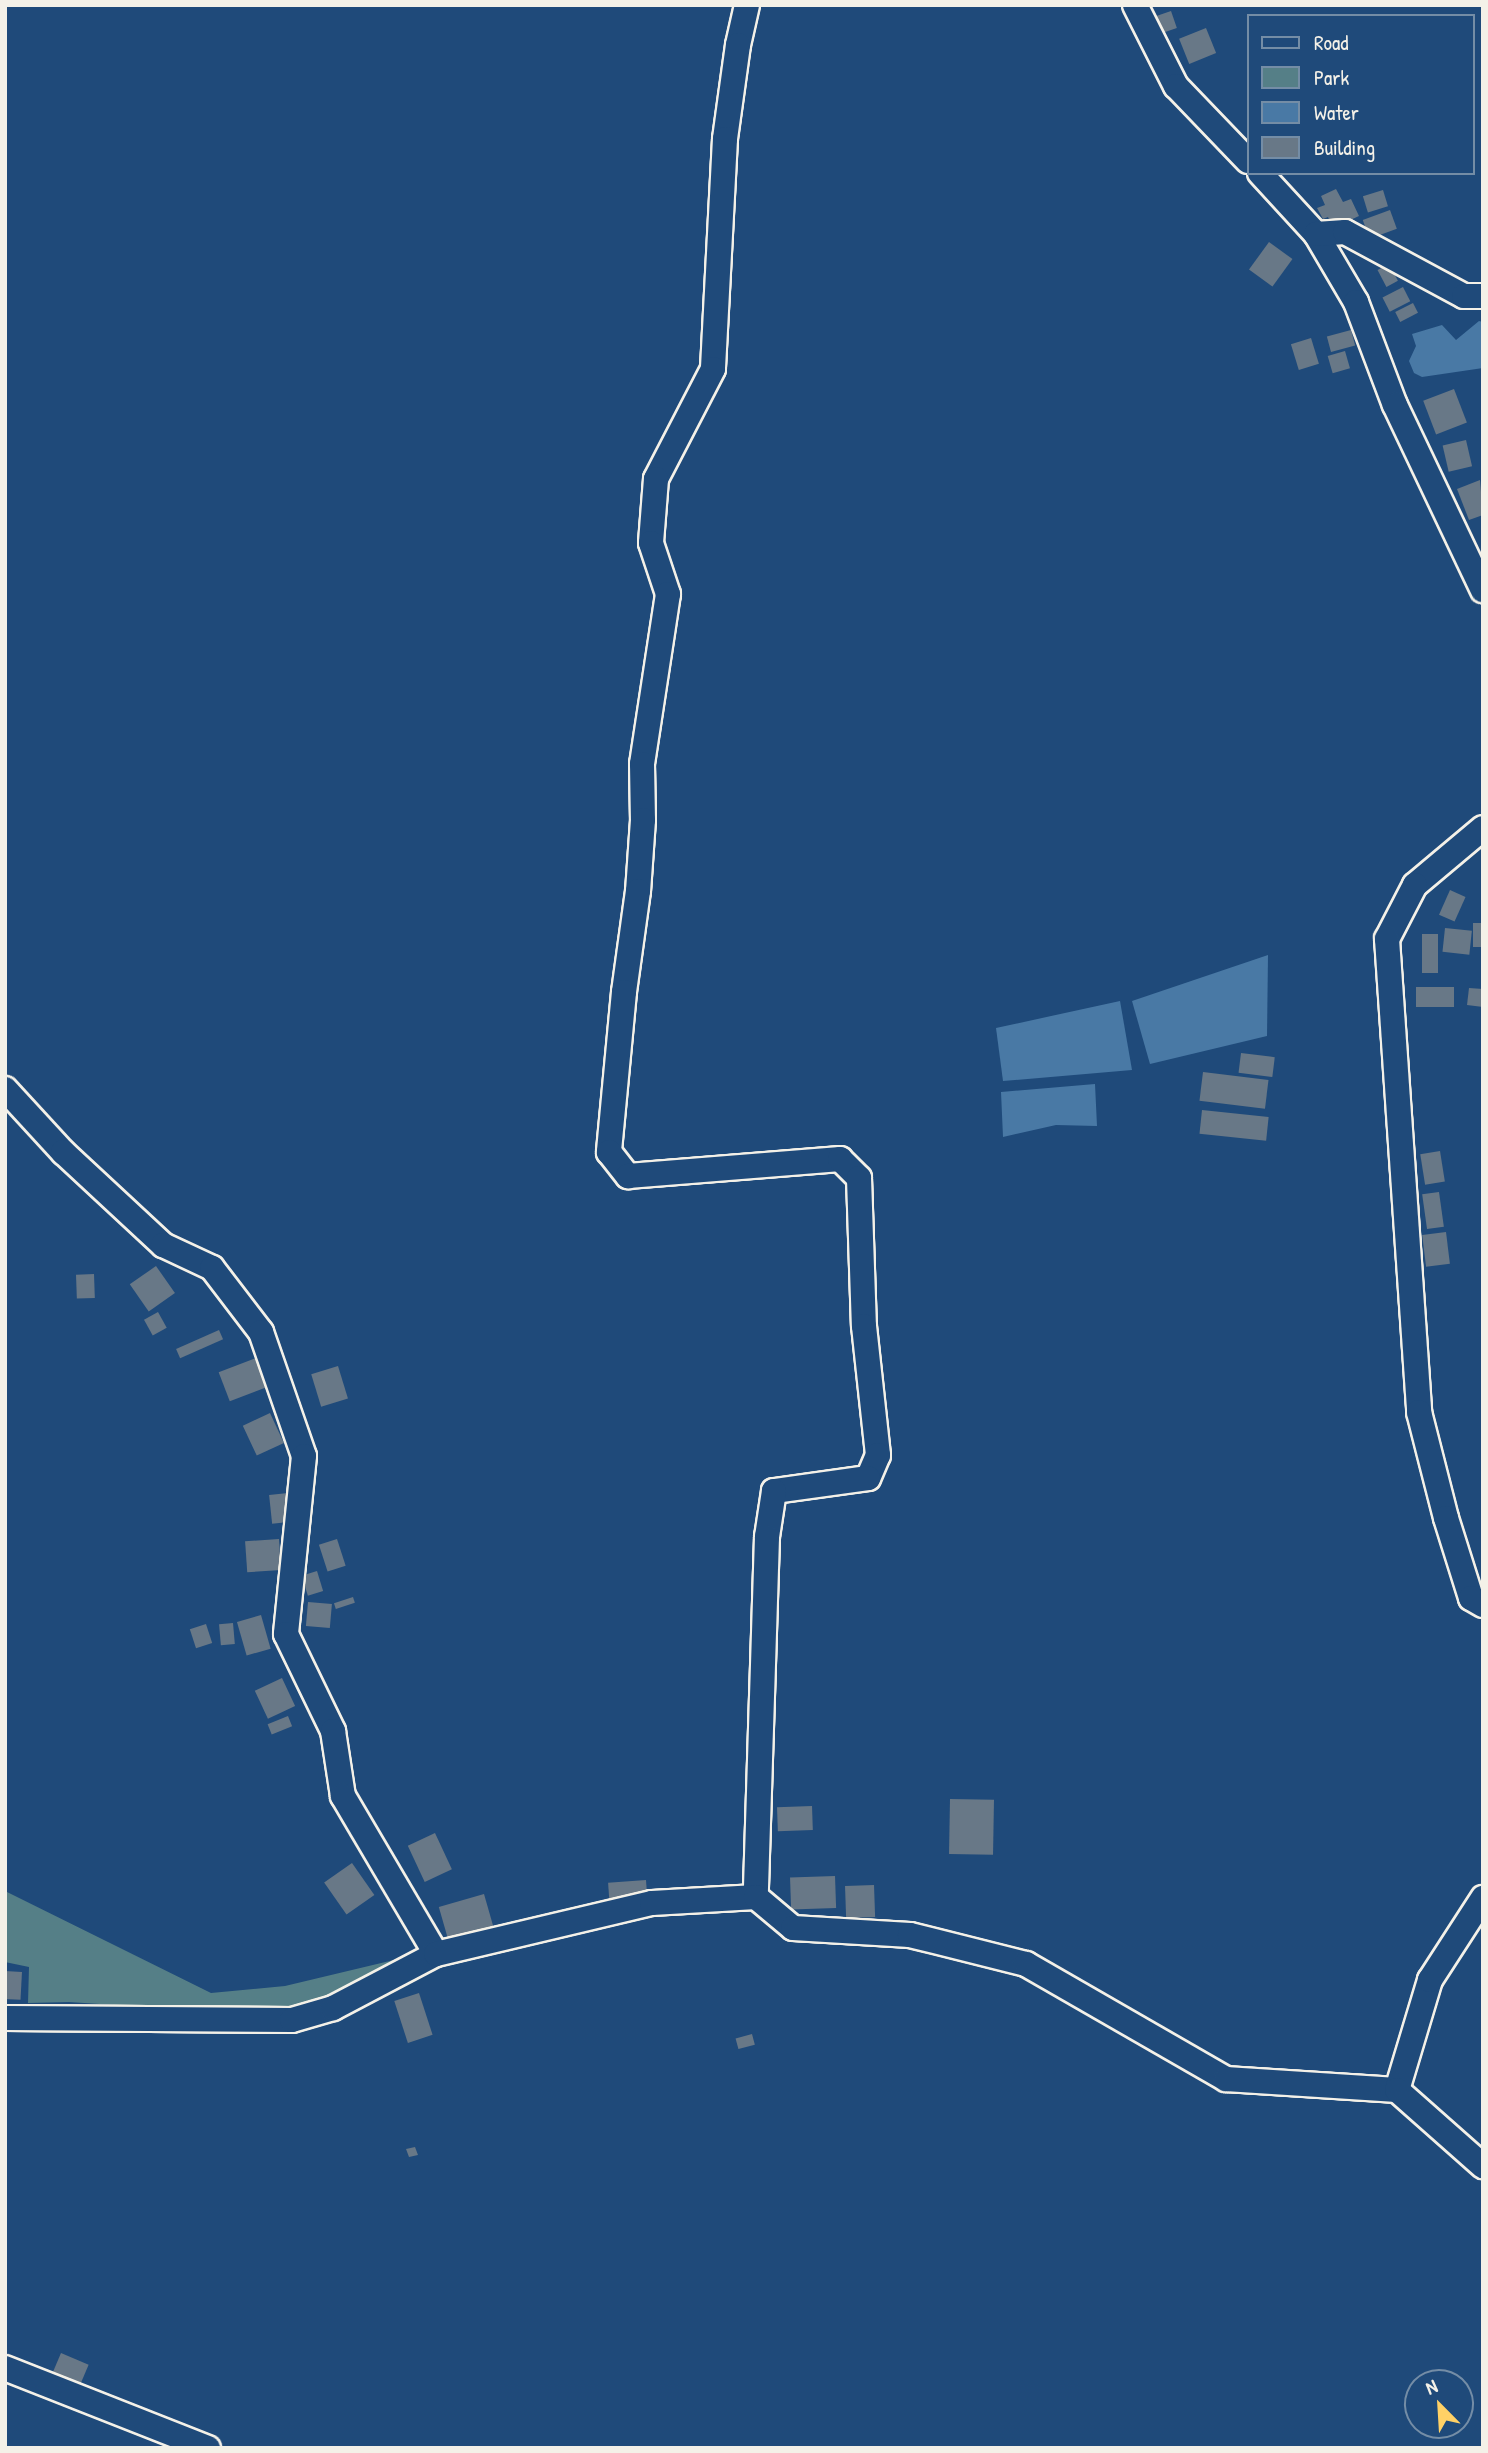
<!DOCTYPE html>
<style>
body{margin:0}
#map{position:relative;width:1488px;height:2453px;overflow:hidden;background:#1f4a7a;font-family:"Patrick Hand",sans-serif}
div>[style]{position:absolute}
.green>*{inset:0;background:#557f87}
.water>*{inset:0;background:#4979a5}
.building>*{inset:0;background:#687887;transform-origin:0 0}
.roads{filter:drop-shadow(2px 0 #f4f1e8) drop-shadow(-2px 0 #f4f1e8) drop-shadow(0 2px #f4f1e8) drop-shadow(0 -2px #f4f1e8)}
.minor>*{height:24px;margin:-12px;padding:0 12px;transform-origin:12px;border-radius:12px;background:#1f4a7a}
span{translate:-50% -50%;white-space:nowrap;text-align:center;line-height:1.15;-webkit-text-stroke:6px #1f4a7a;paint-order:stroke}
.frame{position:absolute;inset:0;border:7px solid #f4f1e8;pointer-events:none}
.legend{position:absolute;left:1247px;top:14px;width:228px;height:161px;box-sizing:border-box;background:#1f4a7a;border:2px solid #748da6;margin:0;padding:9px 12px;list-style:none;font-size:21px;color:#f4f1e8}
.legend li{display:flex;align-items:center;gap:14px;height:35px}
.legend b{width:35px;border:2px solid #748da6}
.north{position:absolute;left:1404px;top:2369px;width:70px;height:70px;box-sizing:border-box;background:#1f4a7a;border:2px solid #748da6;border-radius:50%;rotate:336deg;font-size:19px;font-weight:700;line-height:28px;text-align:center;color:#f4f1e8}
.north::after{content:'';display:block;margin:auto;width:24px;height:32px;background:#ffd166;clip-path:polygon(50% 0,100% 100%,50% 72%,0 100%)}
</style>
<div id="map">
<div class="green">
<div style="clip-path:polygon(5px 1891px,211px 1993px,285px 1986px,398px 1959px,368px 1985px,280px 2010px,191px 2010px,69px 2002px,28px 2003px,29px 1967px,5px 1962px)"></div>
</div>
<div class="water">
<div style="clip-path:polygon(1479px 321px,1483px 322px,1483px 368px,1422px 377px,1414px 373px,1409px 361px,1416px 346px,1412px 334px,1442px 325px,1456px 340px)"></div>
<div style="clip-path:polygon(1268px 955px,1267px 1036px,1150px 1064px,1132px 1001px)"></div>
<div style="clip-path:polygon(1120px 1001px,1132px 1070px,1003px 1081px,996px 1028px)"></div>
<div style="clip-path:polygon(1095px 1084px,1097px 1126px,1056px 1125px,1003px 1137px,1001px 1092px)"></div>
</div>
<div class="building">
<div style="left:1171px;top:11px;width:18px;height:17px;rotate:71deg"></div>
<div style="left:1206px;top:28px;width:27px;height:29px;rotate:68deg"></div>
<div style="clip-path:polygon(1336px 189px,1343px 202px,1351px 199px,1359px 216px,1333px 228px,1328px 217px,1323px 219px,1317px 208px,1325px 205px,1321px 196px)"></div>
<div style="left:1383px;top:190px;width:17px;height:21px;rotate:73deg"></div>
<div style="left:1390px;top:210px;width:20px;height:29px;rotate:70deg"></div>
<div style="left:1269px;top:242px;width:29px;height:34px;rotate:36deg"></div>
<div style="left:1389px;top:264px;width:19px;height:13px;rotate:62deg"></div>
<div style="left:1403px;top:287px;width:16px;height:23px;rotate:63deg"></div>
<div style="left:1413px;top:303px;width:11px;height:20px;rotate:63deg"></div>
<div style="left:1351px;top:330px;width:16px;height:25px;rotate:75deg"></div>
<div style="left:1311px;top:338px;width:27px;height:21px;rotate:73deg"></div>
<div style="left:1345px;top:351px;width:18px;height:18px;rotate:74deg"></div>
<div style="left:1454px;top:389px;width:36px;height:33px;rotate:69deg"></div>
<div style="left:1466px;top:440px;width:27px;height:24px;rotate:77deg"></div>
<div style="clip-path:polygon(1480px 480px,1483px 515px,1469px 520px,1457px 489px)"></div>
<div style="left:1450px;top:890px;width:17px;height:27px;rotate:24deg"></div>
<div style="left:1483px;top:923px;width:24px;height:10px;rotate:90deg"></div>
<div style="left:1445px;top:928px;width:27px;height:24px;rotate:6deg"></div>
<div style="left:1422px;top:934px;width:16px;height:39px"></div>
<div style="left:1416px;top:987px;width:38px;height:20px"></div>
<div style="clip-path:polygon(1469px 988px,1483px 989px,1483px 1007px,1467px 1005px)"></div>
<div style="left:1241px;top:1053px;width:34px;height:20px;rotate:7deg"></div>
<div style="left:1203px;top:1072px;width:66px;height:29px;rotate:7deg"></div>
<div style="left:1202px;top:1110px;width:67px;height:24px;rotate:6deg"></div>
<div style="left:1440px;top:1151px;width:31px;height:20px;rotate:81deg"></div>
<div style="left:1439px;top:1192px;width:35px;height:17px;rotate:82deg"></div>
<div style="left:1446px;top:1232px;width:32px;height:24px;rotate:83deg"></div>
<div style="left:156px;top:1266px;width:33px;height:32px;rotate:55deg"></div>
<div style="left:94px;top:1274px;width:24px;height:18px;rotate:88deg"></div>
<div style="left:158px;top:1312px;width:18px;height:16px;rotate:61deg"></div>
<div style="left:219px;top:1330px;width:10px;height:47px;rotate:66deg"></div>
<div style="left:256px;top:1358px;width:31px;height:40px;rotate:69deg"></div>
<div style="left:338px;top:1366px;width:34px;height:28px;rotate:73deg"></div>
<div style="left:270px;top:1413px;width:33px;height:30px;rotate:65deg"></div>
<div style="left:288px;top:1493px;width:29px;height:19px;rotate:84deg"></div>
<div style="left:279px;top:1539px;width:31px;height:34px;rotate:86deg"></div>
<div style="left:337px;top:1539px;width:28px;height:19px;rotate:72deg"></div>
<div style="left:317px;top:1571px;width:21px;height:16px;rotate:73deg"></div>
<div style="left:353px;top:1597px;width:6px;height:20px;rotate:72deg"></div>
<div style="left:308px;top:1602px;width:24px;height:24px;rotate:5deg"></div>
<div style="left:261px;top:1615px;width:35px;height:25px;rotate:74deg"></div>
<div style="left:233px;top:1623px;width:21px;height:14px;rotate:85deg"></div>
<div style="left:206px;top:1624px;width:20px;height:17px;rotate:72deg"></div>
<div style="left:282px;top:1678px;width:31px;height:30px;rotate:65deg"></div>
<div style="left:288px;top:1716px;width:11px;height:22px;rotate:68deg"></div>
<div style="left:950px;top:1799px;width:44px;height:55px;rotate:1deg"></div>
<div style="left:812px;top:1806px;width:24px;height:35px;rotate:88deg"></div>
<div style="left:435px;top:1833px;width:40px;height:30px;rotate:65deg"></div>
<div style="left:352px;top:1863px;width:39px;height:34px;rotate:55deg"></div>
<div style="left:835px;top:1876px;width:32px;height:45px;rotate:88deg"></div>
<div style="left:646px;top:1880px;width:16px;height:38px;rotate:86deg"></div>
<div style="left:874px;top:1885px;width:32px;height:29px;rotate:88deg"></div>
<div style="left:484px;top:1894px;width:33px;height:47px;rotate:74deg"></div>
<div style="left:5px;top:1971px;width:17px;height:28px;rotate:3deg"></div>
<div style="left:419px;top:1993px;width:44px;height:26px;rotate:72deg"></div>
<div style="left:752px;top:2034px;width:11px;height:17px;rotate:75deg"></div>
<div style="clip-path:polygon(415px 2147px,418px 2155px,409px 2157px,406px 2149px)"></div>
<div style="left:61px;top:2353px;width:30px;height:26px;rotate:23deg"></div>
</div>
<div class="roads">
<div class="minor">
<div style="left:747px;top:5px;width:41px;rotate:102.7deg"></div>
<div style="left:738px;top:45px;width:95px;rotate:97.9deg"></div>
<div style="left:725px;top:139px;width:230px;rotate:93deg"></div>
<div style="left:713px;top:369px;width:124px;rotate:117.4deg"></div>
<div style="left:656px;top:479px;width:64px;rotate:94.5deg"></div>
<div style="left:651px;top:543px;width:54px;rotate:71.6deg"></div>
<div style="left:668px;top:594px;width:172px;rotate:98.7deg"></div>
<div style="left:642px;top:764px;width:56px;rotate:89deg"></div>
<div style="left:643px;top:820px;width:71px;rotate:94deg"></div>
<div style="left:638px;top:891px;width:102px;rotate:97.9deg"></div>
<div style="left:624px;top:992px;width:161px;rotate:95.4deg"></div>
<div style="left:609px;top:1152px;width:31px;rotate:52deg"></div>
<div style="left:628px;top:1176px;width:213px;rotate:-4.6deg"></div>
<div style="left:840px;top:1159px;width:27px;rotate:45deg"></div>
<div style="left:859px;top:1178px;width:148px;rotate:88.1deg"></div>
<div style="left:864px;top:1326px;width:130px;rotate:83.8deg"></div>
<div style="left:878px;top:1455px;width:25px;rotate:113deg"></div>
<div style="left:868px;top:1478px;width:95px;rotate:172.1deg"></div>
<div style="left:774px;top:1491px;width:47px;rotate:98.7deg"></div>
<div style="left:767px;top:1537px;width:360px;rotate:91.8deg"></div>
<div style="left:1135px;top:5px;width:91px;rotate:63.2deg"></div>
<div style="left:1176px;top:86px;width:104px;rotate:46.2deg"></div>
<div style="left:1260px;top:173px;width:83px;rotate:47.4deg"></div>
<div style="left:1316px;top:234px;width:79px;rotate:59.5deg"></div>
<div style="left:1356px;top:302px;width:110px;rotate:69.3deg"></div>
<div style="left:1395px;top:405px;width:205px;rotate:64.6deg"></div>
<div style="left:1316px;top:234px;width:29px;rotate:-4deg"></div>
<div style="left:1345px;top:232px;width:135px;rotate:28.3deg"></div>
<div style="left:1464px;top:296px;width:19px"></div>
<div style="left:1483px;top:828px;width:89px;rotate:140deg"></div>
<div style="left:1415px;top:885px;width:61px;rotate:117.4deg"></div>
<div style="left:1387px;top:939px;width:474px;rotate:86.1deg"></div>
<div style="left:1419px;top:1412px;width:109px;rotate:75.7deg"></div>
<div style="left:1446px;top:1518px;width:84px;rotate:72.6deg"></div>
<div style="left:1471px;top:1598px;width:14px;rotate:30deg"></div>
<div style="left:5px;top:1089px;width:86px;rotate:47.4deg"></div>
<div style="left:63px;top:1152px;width:137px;rotate:42.9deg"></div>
<div style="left:163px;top:1245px;width:54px;rotate:25.1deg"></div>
<div style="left:212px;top:1268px;width:81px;rotate:52.6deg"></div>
<div style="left:261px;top:1332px;width:131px;rotate:70.9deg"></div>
<div style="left:304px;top:1456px;width:179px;rotate:95.8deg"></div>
<div style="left:286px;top:1634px;width:108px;rotate:64.1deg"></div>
<div style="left:333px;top:1731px;width:66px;rotate:81.3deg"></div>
<div style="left:343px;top:1796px;width:183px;rotate:59.5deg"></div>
<div style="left:5px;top:2018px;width:287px;rotate:0.4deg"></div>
<div style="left:292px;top:2020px;width:43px;rotate:-16.3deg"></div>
<div style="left:333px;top:2008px;width:116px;rotate:-27.7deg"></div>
<div style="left:436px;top:1954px;width:222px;rotate:-13.3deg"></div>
<div style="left:652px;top:1903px;width:104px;rotate:-3.3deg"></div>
<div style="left:756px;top:1897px;width:48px;rotate:40deg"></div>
<div style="left:793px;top:1928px;width:117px;rotate:3.4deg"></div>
<div style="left:910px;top:1935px;width:120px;rotate:14deg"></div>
<div style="left:1026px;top:1964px;width:231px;rotate:29.9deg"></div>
<div style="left:1226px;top:2079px;width:171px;rotate:3.7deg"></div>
<div style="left:1397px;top:2090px;width:115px;rotate:-73.3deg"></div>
<div style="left:1430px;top:1980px;width:98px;rotate:-57.1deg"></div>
<div style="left:1397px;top:2090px;width:115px;rotate:41.5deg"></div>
<div style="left:5px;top:2368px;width:218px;rotate:21.5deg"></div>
</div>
</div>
<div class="frame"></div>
<ul class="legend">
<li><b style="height:9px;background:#1f4a7a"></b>Road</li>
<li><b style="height:19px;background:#557f87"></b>Park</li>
<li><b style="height:19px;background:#4979a5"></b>Water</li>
<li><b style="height:19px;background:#687887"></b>Building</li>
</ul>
<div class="north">N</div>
</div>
